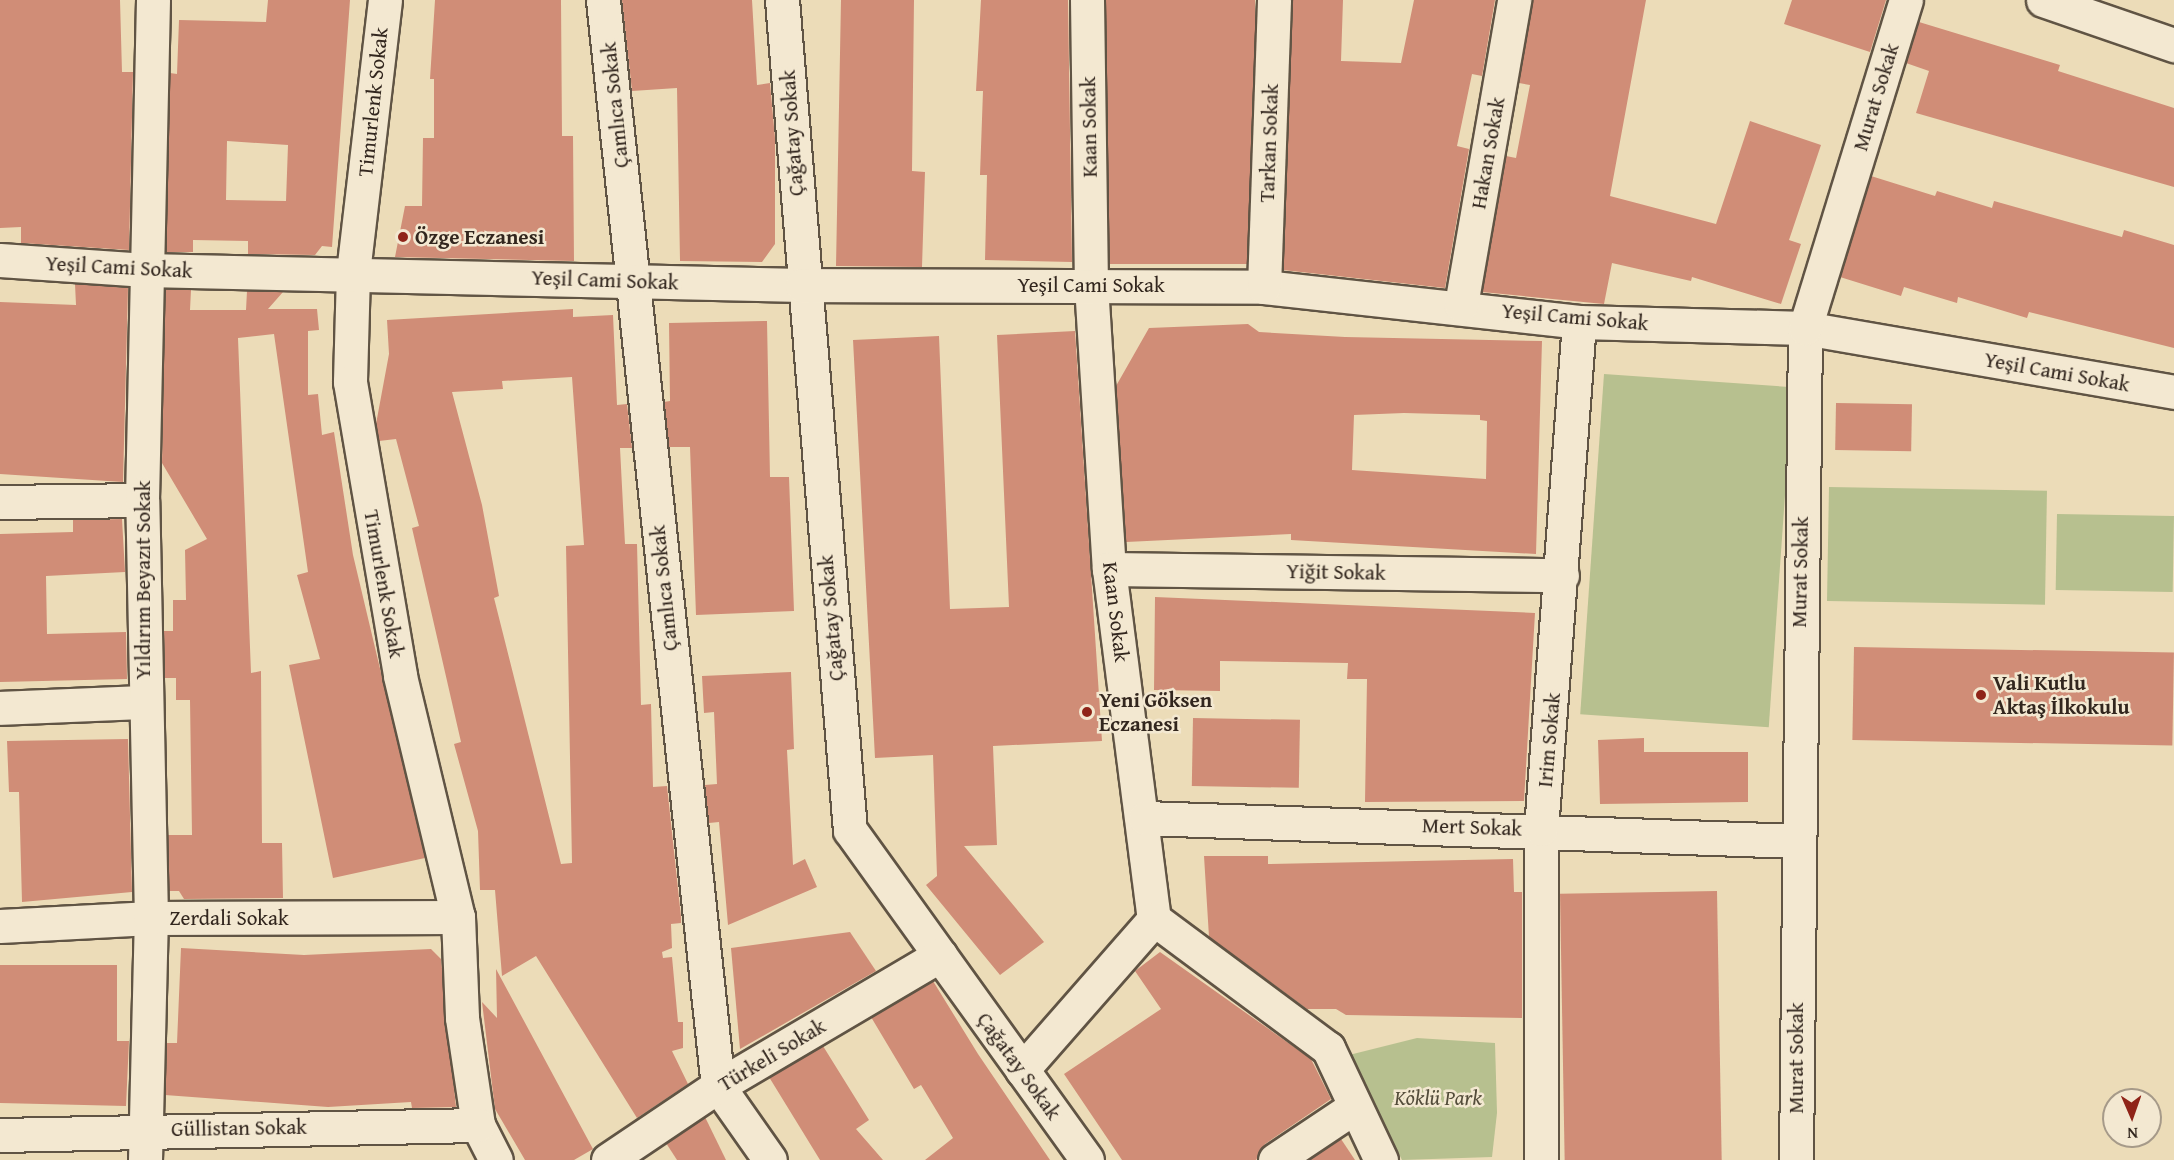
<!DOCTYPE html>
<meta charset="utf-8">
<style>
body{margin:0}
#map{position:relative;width:2174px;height:1160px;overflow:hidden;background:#ecdcb8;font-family:"Gentium Book Plus",serif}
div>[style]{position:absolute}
.green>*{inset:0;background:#b7c08f;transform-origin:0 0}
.building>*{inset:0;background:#d08d77;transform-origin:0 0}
.roads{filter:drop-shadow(2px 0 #605444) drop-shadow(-2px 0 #605444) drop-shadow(0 2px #605444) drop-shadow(0 -2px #605444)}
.minor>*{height:33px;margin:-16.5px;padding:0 16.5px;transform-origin:16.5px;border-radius:16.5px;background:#f3e8d1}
.dots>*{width:16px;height:16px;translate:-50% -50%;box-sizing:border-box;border:3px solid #f3e8d1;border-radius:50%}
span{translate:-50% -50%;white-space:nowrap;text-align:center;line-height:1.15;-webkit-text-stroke:5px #f3e8d1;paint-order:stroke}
.street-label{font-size:21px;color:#32261e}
.poi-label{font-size:21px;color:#32261e;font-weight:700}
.left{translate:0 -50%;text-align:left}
.park-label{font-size:21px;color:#534c3a;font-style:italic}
.north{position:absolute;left:2102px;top:1088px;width:60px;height:60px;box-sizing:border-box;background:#f3e8d1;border:2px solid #a69a89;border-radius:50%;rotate:178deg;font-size:16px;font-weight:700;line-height:24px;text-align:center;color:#32261e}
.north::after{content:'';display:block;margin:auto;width:21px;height:27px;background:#8f2418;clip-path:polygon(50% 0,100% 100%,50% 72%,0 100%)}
</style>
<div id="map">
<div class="green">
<div style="left:1604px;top:374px;width:189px;height:341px;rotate:4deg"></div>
<div style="left:1829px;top:487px;width:218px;height:114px;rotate:1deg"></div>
<div style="left:2057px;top:514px;width:117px;height:76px;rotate:1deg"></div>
<div style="clip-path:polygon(1417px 1038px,1495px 1043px,1497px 1113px,1492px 1157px,1402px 1160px,1349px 1055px)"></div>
</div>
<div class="building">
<div style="clip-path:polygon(0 0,120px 0,122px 72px,133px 72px,129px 250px,21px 243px,21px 227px,0 228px)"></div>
<div style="clip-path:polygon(evenodd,268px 0,350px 0,332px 247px,322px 246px,315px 255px,248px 254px,248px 241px,193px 240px,193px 252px,166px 252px,170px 73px,177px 74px,179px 20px,266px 22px,268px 0,227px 141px,288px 145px,286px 201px,226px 200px,227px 141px)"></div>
<div style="clip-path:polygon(435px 0,561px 0,562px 136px,573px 136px,574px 261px,395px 257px,405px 206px,422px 206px,423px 138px,434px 138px,434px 79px,430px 79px)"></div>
<div style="clip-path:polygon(622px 0,752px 0,757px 85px,770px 83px,775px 138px,775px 244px,762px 262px,680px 261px,677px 88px,632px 91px)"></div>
<div style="clip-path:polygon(841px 0,914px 0,912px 171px,925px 172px,922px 267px,836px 266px)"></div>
<div style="clip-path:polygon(981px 0,1068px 0,1072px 262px,985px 260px,987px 175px,980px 175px,983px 91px,976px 91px)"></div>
<div style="left:1106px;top:0;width:149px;height:264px"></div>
<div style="clip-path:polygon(1293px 0,1343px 0,1341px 61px,1401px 63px,1414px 0,1495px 0,1482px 76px,1472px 74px,1457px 146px,1469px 149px,1445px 288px,1283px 270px)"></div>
<div style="clip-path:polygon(1532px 0,1646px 0,1610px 196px,1716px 224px,1750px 121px,1821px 145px,1789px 240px,1801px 244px,1781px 304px,1692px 277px,1691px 281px,1612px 263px,1604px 304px,1482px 292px,1506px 156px,1516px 158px,1530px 85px,1519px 83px)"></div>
<div style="clip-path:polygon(1792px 0,1886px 0,1870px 52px,1784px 24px)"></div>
<div style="clip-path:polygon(1919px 22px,2060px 65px,2058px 71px,2174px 108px,2174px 187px,1916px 113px,1929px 71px,1906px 63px)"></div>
<div style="clip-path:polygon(1871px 176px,1935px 196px,1937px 191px,1992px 208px,1994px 201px,2122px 237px,2124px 230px,2174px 245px,2174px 348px,2029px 312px,2027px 318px,1958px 297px,1957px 303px,1904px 287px,1901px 296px,1840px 277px)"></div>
<div style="clip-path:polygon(75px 284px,128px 288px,123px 482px,0 474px,0 302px,76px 305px)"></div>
<div style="clip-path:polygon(165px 289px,191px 290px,190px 310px,246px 310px,247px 291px,283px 292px,268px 309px,317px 309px,319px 330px,308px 331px,308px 395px,318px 394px,322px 435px,334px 432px,353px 555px,425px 858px,333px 878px,289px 665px,320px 659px,297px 575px,308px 572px,274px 334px,238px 338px,251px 673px,261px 671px,262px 843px,282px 843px,283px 898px,184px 899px,179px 891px,169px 891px,168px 835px,192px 835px,190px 700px,176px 700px,176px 678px,165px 678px,164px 631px,173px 631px,173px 600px,186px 600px,185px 550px,207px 539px,162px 463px)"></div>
<div style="clip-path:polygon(evenodd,573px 309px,573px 317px,613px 315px,617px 405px,627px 404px,632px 448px,620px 448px,625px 544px,637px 544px,641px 705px,651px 704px,653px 787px,667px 786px,681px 917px,681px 923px,671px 924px,672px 948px,662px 952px,663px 958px,672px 957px,678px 1022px,683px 1022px,683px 1048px,672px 1051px,688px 1084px,637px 1118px,536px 956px,502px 976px,495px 890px,480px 890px,478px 831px,454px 744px,461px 742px,412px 528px,419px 526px,396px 439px,379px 441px,376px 424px,389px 354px,387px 320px,573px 309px,572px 377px,584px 545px,566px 546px,572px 863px,561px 864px,494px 598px,499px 596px,482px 505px,452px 392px,503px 389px,502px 381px,572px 377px)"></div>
<div style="clip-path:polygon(767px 321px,770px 477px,789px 477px,794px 611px,696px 615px,690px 447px,669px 447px,664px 402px,670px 401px,669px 323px)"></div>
<div style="clip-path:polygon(evenodd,1248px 324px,1259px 332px,1345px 337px,1542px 341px,1536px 554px,1291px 540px,1291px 534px,1126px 542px,1116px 386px,1149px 328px,1248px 324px,1404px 413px,1480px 415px,1480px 420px,1487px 421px,1486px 479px,1352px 470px,1354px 415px,1404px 413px)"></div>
<div style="clip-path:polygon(1075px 331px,1102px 741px,993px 746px,997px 845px,964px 846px,1044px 942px,1000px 975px,926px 885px,937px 876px,933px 755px,875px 758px,853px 340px,939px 336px,950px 609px,1009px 607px,997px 335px)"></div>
<div style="left:1836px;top:403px;width:76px;height:47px;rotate:1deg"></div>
<div style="clip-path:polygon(122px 519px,125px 572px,46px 576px,47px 634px,126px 632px,127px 679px,0 682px,0 534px,73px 532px,73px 520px)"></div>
<div style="clip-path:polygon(1155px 597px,1535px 613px,1524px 801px,1365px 802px,1367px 679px,1347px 679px,1348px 663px,1220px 661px,1220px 691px,1154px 690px)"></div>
<div style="left:1854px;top:647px;width:320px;height:93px;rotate:1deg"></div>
<div style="clip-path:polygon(791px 672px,794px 749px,787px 750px,793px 865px,805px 859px,817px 887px,728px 925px,719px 822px,709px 823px,705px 785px,717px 784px,714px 712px,704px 713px,702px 676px)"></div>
<div style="left:1193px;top:718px;width:107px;height:68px;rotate:1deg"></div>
<div style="clip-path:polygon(1644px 738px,1644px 752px,1748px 752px,1748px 802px,1600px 804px,1598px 740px)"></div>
<div style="clip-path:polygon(128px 739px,132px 892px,22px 902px,19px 792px,9px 792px,7px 741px)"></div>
<div style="clip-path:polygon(1204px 856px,1268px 856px,1268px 864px,1513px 859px,1514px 892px,1522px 892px,1522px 1018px,1346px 1015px,1336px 1009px,1307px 1009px,1209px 937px)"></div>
<div style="left:1717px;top:891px;width:269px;height:157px;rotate:89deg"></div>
<div style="clip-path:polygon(850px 932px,876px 971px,740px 1049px,731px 948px)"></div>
<div style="clip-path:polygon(181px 948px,304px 955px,431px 949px,441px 959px,456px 1107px,412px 1108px,411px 1102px,328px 1107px,165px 1095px,167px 1043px,177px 1043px)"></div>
<div style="clip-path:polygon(1160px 952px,1311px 1059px,1331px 1099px,1265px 1144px,1256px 1160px,1122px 1160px,1064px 1074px,1161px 1009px,1135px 971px)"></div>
<div style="clip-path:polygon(0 965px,117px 965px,117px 1041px,129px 1041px,126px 1106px,0 1103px)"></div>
<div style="clip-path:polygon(496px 969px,593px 1149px,574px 1160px,525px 1160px,495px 1109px,482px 1002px,497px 1018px)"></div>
<div style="clip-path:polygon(933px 981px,978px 1054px,1050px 1160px,925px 1160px,953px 1138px,921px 1085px,914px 1089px,871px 1017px)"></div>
<div style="clip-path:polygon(823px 1046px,869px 1120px,856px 1129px,883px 1160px,820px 1160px,769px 1077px)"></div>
<div style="clip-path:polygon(705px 1117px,726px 1160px,677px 1160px,666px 1143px)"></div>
<div style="clip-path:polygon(1341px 1139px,1355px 1160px,1309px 1160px)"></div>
</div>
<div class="roads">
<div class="minor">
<div style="left:385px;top:0;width:275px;rotate:96.7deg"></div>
<div style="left:353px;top:273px;width:109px;rotate:91.6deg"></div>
<div style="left:350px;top:382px;width:298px;rotate:80.3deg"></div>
<div style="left:400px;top:676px;width:248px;rotate:76.5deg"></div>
<div style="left:458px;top:917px;width:101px;rotate:87.7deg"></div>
<div style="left:462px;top:1018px;width:108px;rotate:81.5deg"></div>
<div style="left:478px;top:1125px;width:39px;rotate:63deg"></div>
<div style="left:603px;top:0;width:1092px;rotate:83.96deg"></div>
<div style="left:718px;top:1086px;width:90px;rotate:54.9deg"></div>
<div style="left:782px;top:0;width:833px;rotate:85.32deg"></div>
<div style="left:850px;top:830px;width:406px;rotate:54.3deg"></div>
<div style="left:1087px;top:0;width:285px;rotate:89.2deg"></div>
<div style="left:1091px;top:285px;width:285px;rotate:86.4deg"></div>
<div style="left:1109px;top:569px;width:353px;rotate:82.7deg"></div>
<div style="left:1154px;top:919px;width:217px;rotate:36.6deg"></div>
<div style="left:1328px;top:1048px;width:124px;rotate:64.7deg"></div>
<div style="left:2043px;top:0;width:139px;rotate:19deg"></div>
<div style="left:0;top:260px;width:146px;rotate:3.9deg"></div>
<div style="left:146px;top:270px;width:656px;rotate:1.31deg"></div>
<div style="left:802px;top:285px;width:462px;rotate:0.2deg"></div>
<div style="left:1264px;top:287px;width:317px;rotate:6.3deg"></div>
<div style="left:1579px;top:322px;width:226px;rotate:1.5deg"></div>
<div style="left:1805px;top:328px;width:375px;rotate:9.8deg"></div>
<div style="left:1264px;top:287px;width:287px;rotate:-88deg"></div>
<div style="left:1461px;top:305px;width:310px;rotate:-80.1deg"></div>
<div style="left:0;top:502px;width:142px;rotate:-0.8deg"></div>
<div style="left:1109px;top:569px;width:453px;rotate:0.8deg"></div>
<div style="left:0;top:708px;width:144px;rotate:-2.4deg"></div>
<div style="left:1145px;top:818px;width:653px;rotate:2.02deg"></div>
<div style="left:0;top:926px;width:151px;rotate:-3deg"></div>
<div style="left:151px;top:918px;width:307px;rotate:-0.2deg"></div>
<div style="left:1022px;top:1070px;width:201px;rotate:-48.8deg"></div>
<div style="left:0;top:1135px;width:478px;rotate:-1.2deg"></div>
<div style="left:145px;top:1160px;width:242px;rotate:-88.6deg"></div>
<div style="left:151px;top:918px;width:418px;rotate:-91.2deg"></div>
<div style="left:142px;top:500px;width:500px;rotate:-88.74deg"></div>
<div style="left:608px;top:1160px;width:133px;rotate:-33.9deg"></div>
<div style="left:718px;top:1086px;width:258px;rotate:-30.5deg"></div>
<div style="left:1275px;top:1160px;width:94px;rotate:-33.7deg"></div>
<div style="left:1541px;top:1160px;width:331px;rotate:-90deg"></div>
<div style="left:1541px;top:829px;width:508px;rotate:-85.71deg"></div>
<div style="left:1796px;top:1160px;width:832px;rotate:-89.38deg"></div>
<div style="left:1805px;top:328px;width:343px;rotate:-72.9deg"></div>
</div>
</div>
<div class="dots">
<div style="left:403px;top:237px;background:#8f2418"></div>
<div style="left:1981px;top:695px;background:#8f2418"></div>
<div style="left:1087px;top:712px;background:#8f2418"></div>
</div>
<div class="street-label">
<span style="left:1876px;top:97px;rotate:-73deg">Murat Sokak</span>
<span style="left:373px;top:102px;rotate:-84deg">Timurlenk Sokak</span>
<span style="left:615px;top:105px;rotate:-96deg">Çamlıca Sokak</span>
<span style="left:1089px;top:127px;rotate:-91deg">Kaan Sokak</span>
<span style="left:792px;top:133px;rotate:-94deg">Çağatay Sokak</span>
<span style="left:1269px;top:143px;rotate:-88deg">Tarkan Sokak</span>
<span style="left:1488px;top:153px;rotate:-80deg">Hakan Sokak</span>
<span style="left:119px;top:267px;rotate:3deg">Yeşil Cami Sokak</span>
<span style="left:605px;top:280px;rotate:2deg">Yeşil Cami Sokak</span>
<span style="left:1091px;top:285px">Yeşil Cami Sokak</span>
<span style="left:1575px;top:317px;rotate:5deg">Yeşil Cami Sokak</span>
<span style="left:2057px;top:372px;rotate:10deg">Yeşil Cami Sokak</span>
<span style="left:1336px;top:572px;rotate:1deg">Yiğit Sokak</span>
<span style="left:1800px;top:572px;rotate:-89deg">Murat Sokak</span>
<span style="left:143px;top:580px;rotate:-90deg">Yıldırım Beyazıt Sokak</span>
<span style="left:384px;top:584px;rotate:80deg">Timurlenk Sokak</span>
<span style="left:664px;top:588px;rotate:-96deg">Çamlıca Sokak</span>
<span style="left:1116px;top:612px;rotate:83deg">Kaan Sokak</span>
<span style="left:831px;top:618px;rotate:-95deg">Çağatay Sokak</span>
<span style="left:1549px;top:740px;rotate:-85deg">Irim Sokak</span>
<span style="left:1472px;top:827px;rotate:2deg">Mert Sokak</span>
<span style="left:229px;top:918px">Zerdali Sokak</span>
<span style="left:772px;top:1055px;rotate:-31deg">Türkeli Sokak</span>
<span style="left:1796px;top:1058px;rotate:-90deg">Murat Sokak</span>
<span style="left:1019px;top:1066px;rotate:54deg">Çağatay Sokak</span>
<span style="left:239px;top:1128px;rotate:-1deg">Güllistan Sokak</span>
</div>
<div class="poi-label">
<span class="left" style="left:415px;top:237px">Özge Eczanesi</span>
<span class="left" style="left:1993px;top:695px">Vali Kutlu<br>Aktaş İlkokulu</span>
<span class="left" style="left:1099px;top:712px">Yeni Göksen<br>Eczanesi</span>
</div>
<div class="park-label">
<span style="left:1438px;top:1098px">Köklü Park</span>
</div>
<div class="north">N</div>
</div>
